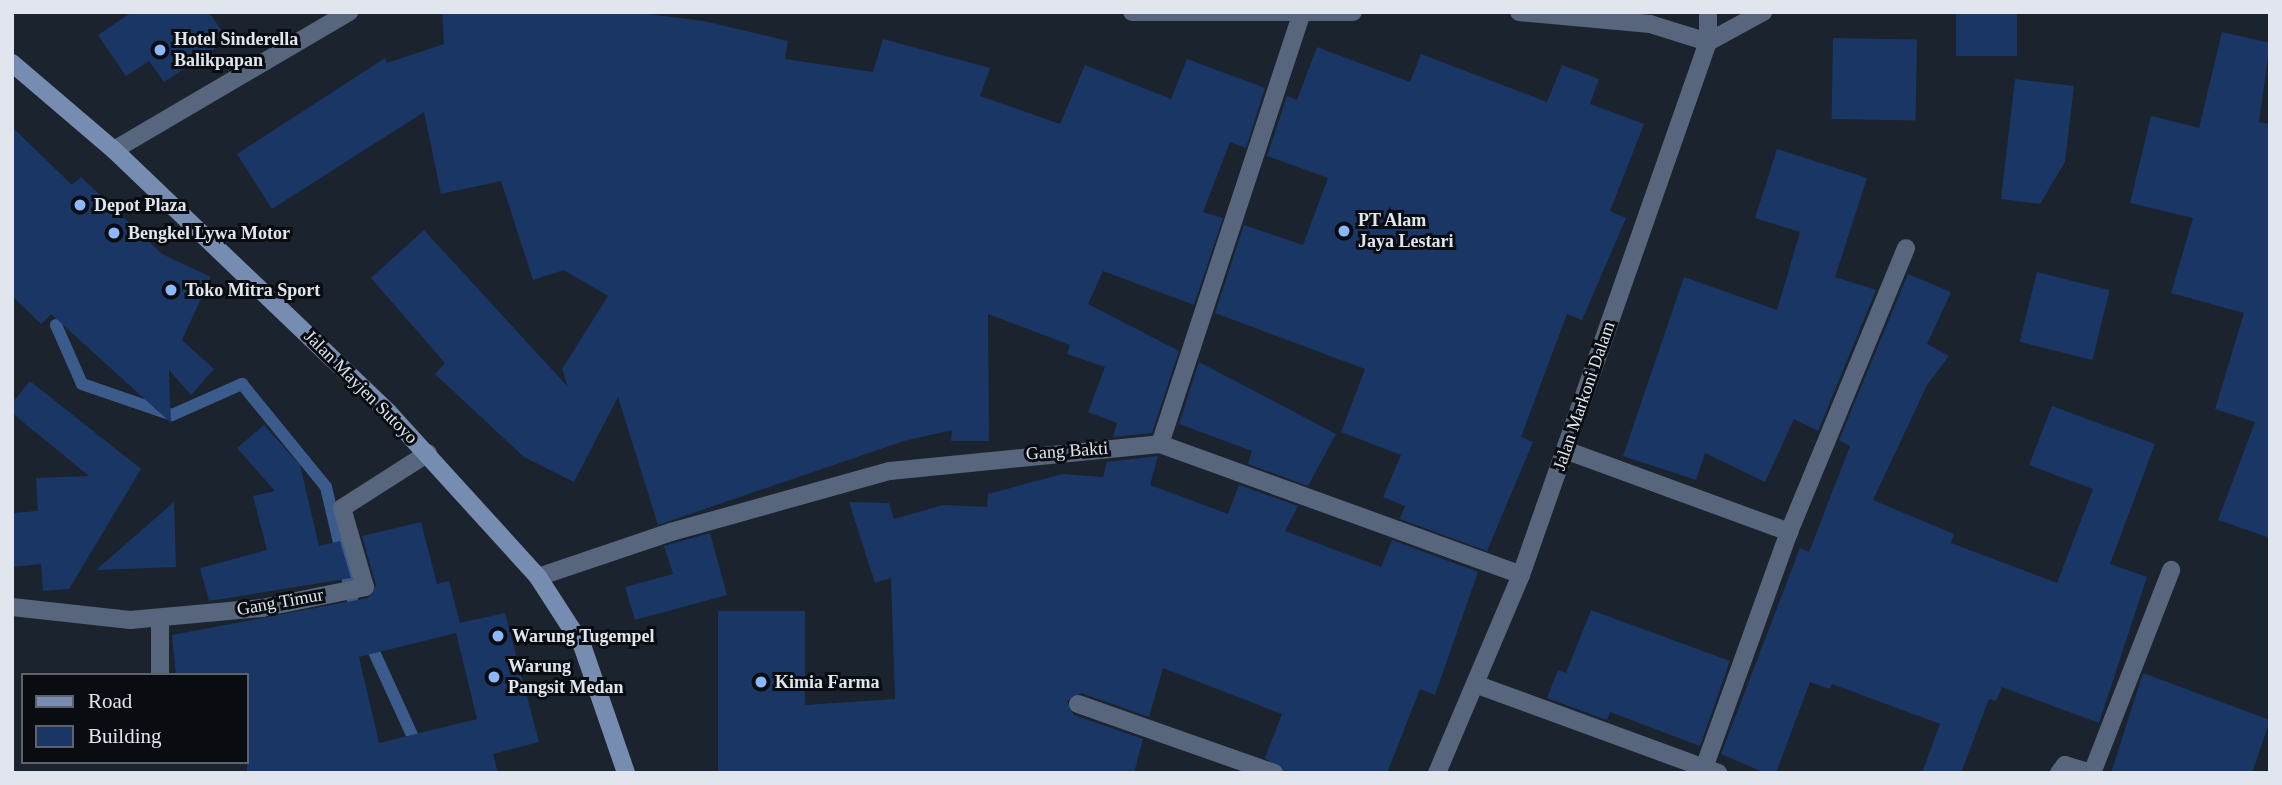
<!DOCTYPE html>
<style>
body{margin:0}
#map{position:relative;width:2282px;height:785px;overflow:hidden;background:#1b232e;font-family:Georgia,serif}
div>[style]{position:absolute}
.stream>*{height:12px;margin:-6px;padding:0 6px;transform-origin:6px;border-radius:6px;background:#3c5b8d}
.building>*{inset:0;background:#193665;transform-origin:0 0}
.street>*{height:18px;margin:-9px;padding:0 9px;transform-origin:9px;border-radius:9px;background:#58667d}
.secondary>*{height:18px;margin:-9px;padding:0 9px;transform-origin:9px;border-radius:9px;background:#768db1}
.dots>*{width:19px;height:19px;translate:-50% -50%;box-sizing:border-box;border:4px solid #090c11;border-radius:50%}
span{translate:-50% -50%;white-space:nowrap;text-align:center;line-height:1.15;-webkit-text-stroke:6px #090c11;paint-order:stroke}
.poi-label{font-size:18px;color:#e0e5ee;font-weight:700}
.left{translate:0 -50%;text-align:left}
.street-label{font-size:18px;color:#e0e5ee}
.frame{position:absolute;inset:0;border:14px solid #e0e5ee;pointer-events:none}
.legend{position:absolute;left:21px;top:673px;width:228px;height:91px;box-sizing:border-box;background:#090c11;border:2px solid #5f6369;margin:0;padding:9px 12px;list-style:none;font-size:21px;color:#e0e5ee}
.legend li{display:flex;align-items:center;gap:14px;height:35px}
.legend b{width:35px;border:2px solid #5f6369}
</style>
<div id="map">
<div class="stream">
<div style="left:56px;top:325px;width:64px;rotate:66.2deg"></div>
<div style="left:82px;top:384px;width:95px;rotate:19deg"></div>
<div style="left:172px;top:415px;width:77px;rotate:-23.9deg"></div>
<div style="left:242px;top:384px;width:133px;rotate:50.8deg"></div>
<div style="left:326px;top:487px;width:114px;rotate:76.8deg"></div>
<div style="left:369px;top:641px;width:118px;rotate:65.4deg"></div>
</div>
<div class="building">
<div style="clip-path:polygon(132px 12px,209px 12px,228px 40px,164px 82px,149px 61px,126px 76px,98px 35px)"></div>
<div style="clip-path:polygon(442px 12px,633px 12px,704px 21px,788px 41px,785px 59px,873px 72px,883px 39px,990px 68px,980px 96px,1060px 124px,1085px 65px,1171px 99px,1187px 59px,1265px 88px,1246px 148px,1230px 142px,1203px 212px,1223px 218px,1194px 305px,1103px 271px,1088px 304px,1179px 351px,1152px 433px,1113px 437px,1117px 423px,1088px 412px,1105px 367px,1067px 354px,1070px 345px,988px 314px,989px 441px,951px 441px,952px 430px,904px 441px,658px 525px,618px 397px,574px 482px,524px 457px,435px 374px,445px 363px,371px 278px,424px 230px,568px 387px,562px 369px,608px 296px,564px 270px,533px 280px,501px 181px,441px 194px,424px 112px,272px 209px,237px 154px,385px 58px,387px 63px,444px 44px)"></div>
<div style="left:1956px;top:12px;width:61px;height:44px"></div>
<div style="clip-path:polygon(2222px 32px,2270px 43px,2259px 122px,2270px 124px,2270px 538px,2218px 520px,2255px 422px,2215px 409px,2244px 313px,2171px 293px,2193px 218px,2130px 203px,2151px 116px,2199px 128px)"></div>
<div style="left:1833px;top:38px;width:84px;height:81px;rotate:1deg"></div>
<div style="clip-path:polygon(1317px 47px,1410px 82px,1421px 54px,1547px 102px,1562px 65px,1599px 79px,1590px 104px,1644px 124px,1610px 211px,1626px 218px,1582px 320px,1567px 314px,1521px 437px,1533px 442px,1487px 551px,1400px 519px,1405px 506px,1383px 497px,1401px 455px,1341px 432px,1365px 369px,1215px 313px,1244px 225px,1303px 245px,1328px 178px,1267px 156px,1287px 96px,1297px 100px)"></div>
<div style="clip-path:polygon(2015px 79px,2074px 86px,2065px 162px,2040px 204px,2001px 199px)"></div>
<div style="clip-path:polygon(12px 127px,72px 185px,81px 177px,162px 254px,211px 277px,182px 340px,214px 369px,191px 395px,169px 370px,171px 423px,51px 314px,41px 324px,12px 296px)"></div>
<div style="clip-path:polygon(1777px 149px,1867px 178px,1835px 277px,1876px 290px,1818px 431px,1794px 419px,1765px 482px,1705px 453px,1696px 480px,1623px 456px,1684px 277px,1777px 310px,1800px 232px,1755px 218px)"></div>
<div style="left:2037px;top:272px;width:75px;height:72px;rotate:14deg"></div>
<div style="clip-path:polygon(1908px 274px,1951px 292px,1927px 344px,1949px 356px,1927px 385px,1873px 500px,1954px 534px,1951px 543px,2057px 583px,2093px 489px,2029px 465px,2052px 406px,2155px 444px,2110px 564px,2147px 577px,2099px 723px,2002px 687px,1996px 701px,1989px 699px,1961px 773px,1922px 773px,1940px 724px,1832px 684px,1830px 689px,1810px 682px,1776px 773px,1765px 773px,1721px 754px,1800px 548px,1809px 552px,1850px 446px,1839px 440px)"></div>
<div style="clip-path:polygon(1199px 362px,1336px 434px,1308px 486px,1248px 464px,1252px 451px,1179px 424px)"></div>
<div style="clip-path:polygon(30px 381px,141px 469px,69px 589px,43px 591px,41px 564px,12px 567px,12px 513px,38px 511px,36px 478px,89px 476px,12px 413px,12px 403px)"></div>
<div style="clip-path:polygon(264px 425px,300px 465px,319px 546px,340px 541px,351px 578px,209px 601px,200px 568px,267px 550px,253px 496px,275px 491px,237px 448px)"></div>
<div style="clip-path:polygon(1158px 456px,1150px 485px,1228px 514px,1239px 485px,1298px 506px,1285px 531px,1381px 567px,1392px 540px,1478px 572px,1435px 695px,1420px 689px,1387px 773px,1285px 773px,1265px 758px,1282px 714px,1163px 668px,1149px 717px,1081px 693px,1067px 701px,1074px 715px,1143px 739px,1134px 773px,718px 773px,718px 611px,805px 611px,805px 705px,895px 699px,891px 578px,875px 583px,849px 502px,889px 503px,894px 519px,943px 505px,987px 507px,988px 494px,1062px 474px,1103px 477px,1107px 462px)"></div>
<div style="clip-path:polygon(174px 502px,176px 567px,96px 570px)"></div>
<div style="clip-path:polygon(evenodd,421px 522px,437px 584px,449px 581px,460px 623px,505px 613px,539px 742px,493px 754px,498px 773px,247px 773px,247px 675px,176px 675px,172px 635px,368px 598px,376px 585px,362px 536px,421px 522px,456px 633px,477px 719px,379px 743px,359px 657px,456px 633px)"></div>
<div style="clip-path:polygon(710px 533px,727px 595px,635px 620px,625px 587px,673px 574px,664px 546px)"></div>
<div style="clip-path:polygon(1591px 610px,1730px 661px,1700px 746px,1610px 712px,1607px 720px,1547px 698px,1558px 670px,1566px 673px)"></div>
<div style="clip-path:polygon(2143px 673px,2270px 720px,2252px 773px,2111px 773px)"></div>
</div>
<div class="street">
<div style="left:1132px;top:12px;width:221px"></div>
<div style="left:1519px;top:12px;width:132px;rotate:5.2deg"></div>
<div style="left:1650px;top:24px;width:61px;rotate:17.2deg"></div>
<div style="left:1708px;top:42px;width:63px;rotate:-28.6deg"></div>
<div style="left:114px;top:150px;width:273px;rotate:-30.4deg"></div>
<div style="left:1160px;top:444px;width:384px;rotate:19.9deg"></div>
<div style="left:1565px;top:450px;width:239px;rotate:20.1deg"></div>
<div style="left:538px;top:577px;width:140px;rotate:-18.7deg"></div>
<div style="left:671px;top:532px;width:227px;rotate:-15.6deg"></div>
<div style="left:890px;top:471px;width:271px;rotate:-5.7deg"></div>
<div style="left:1160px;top:444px;width:454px;rotate:-71.8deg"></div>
<div style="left:12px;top:607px;width:119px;rotate:6.3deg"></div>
<div style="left:130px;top:620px;width:133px;rotate:-5.2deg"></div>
<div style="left:262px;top:608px;width:105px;rotate:-11.5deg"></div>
<div style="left:365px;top:587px;width:82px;rotate:-106.2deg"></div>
<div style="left:342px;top:508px;width:102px;rotate:-32.6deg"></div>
<div style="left:160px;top:618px;width:57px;rotate:90deg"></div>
<div style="left:1475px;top:684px;width:259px;rotate:20.1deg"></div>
<div style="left:1078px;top:704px;width:208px;rotate:19.4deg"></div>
<div style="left:1704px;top:768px;width:251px;rotate:-70.2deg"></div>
<div style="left:1789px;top:532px;width:307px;rotate:-67.6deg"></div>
<div style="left:1437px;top:773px;width:215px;rotate:-67deg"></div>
<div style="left:1521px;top:575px;width:565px;rotate:-70.67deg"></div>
<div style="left:1708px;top:42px;width:30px;rotate:-90deg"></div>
<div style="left:2059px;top:773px;width:10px;rotate:-53deg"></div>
<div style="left:2065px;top:765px;width:27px;rotate:17deg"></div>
<div style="left:2092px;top:773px;width:218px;rotate:-68.7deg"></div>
</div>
<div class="secondary">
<div style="left:12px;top:63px;width:134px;rotate:40.5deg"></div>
<div style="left:114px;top:150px;width:381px;rotate:43.7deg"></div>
<div style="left:389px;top:413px;width:222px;rotate:47.7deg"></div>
<div style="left:538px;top:577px;width:81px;rotate:57.1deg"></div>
<div style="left:582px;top:645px;width:135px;rotate:71deg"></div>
</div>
<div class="dots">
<div style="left:160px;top:50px;background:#8eb8fd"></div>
<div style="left:80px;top:205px;background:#8eb8fd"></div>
<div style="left:1344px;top:231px;background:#8eb8fd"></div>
<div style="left:114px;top:233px;background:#8eb8fd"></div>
<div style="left:171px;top:290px;background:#8eb8fd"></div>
<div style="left:498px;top:636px;background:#8eb8fd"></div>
<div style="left:494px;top:677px;background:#8eb8fd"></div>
<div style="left:761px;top:682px;background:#8eb8fd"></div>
</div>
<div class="poi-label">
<span class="left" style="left:174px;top:50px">Hotel Sinderella<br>Balikpapan</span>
<span class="left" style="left:94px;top:205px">Depot Plaza</span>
<span class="left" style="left:1358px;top:231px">PT Alam<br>Jaya Lestari</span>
<span class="left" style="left:128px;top:233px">Bengkel Lywa Motor</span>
<span class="left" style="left:185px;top:290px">Toko Mitra Sport</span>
<span class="left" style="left:512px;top:636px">Warung Tugempel</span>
<span class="left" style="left:508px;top:677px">Warung<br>Pangsit Medan</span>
<span class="left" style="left:775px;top:682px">Kimia Farma</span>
</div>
<div class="street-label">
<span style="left:361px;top:387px;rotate:45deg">Jalan Mayjen Sutoyo</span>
<span style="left:1584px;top:396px;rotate:-71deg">Jalan Markoni Dalam</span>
<span style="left:1067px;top:451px;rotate:-4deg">Gang Bakti</span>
<span style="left:280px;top:602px;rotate:-10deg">Gang Timur</span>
</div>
<div class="frame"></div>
<ul class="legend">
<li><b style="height:9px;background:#768db1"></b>Road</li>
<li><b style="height:19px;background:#193665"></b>Building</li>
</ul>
</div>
